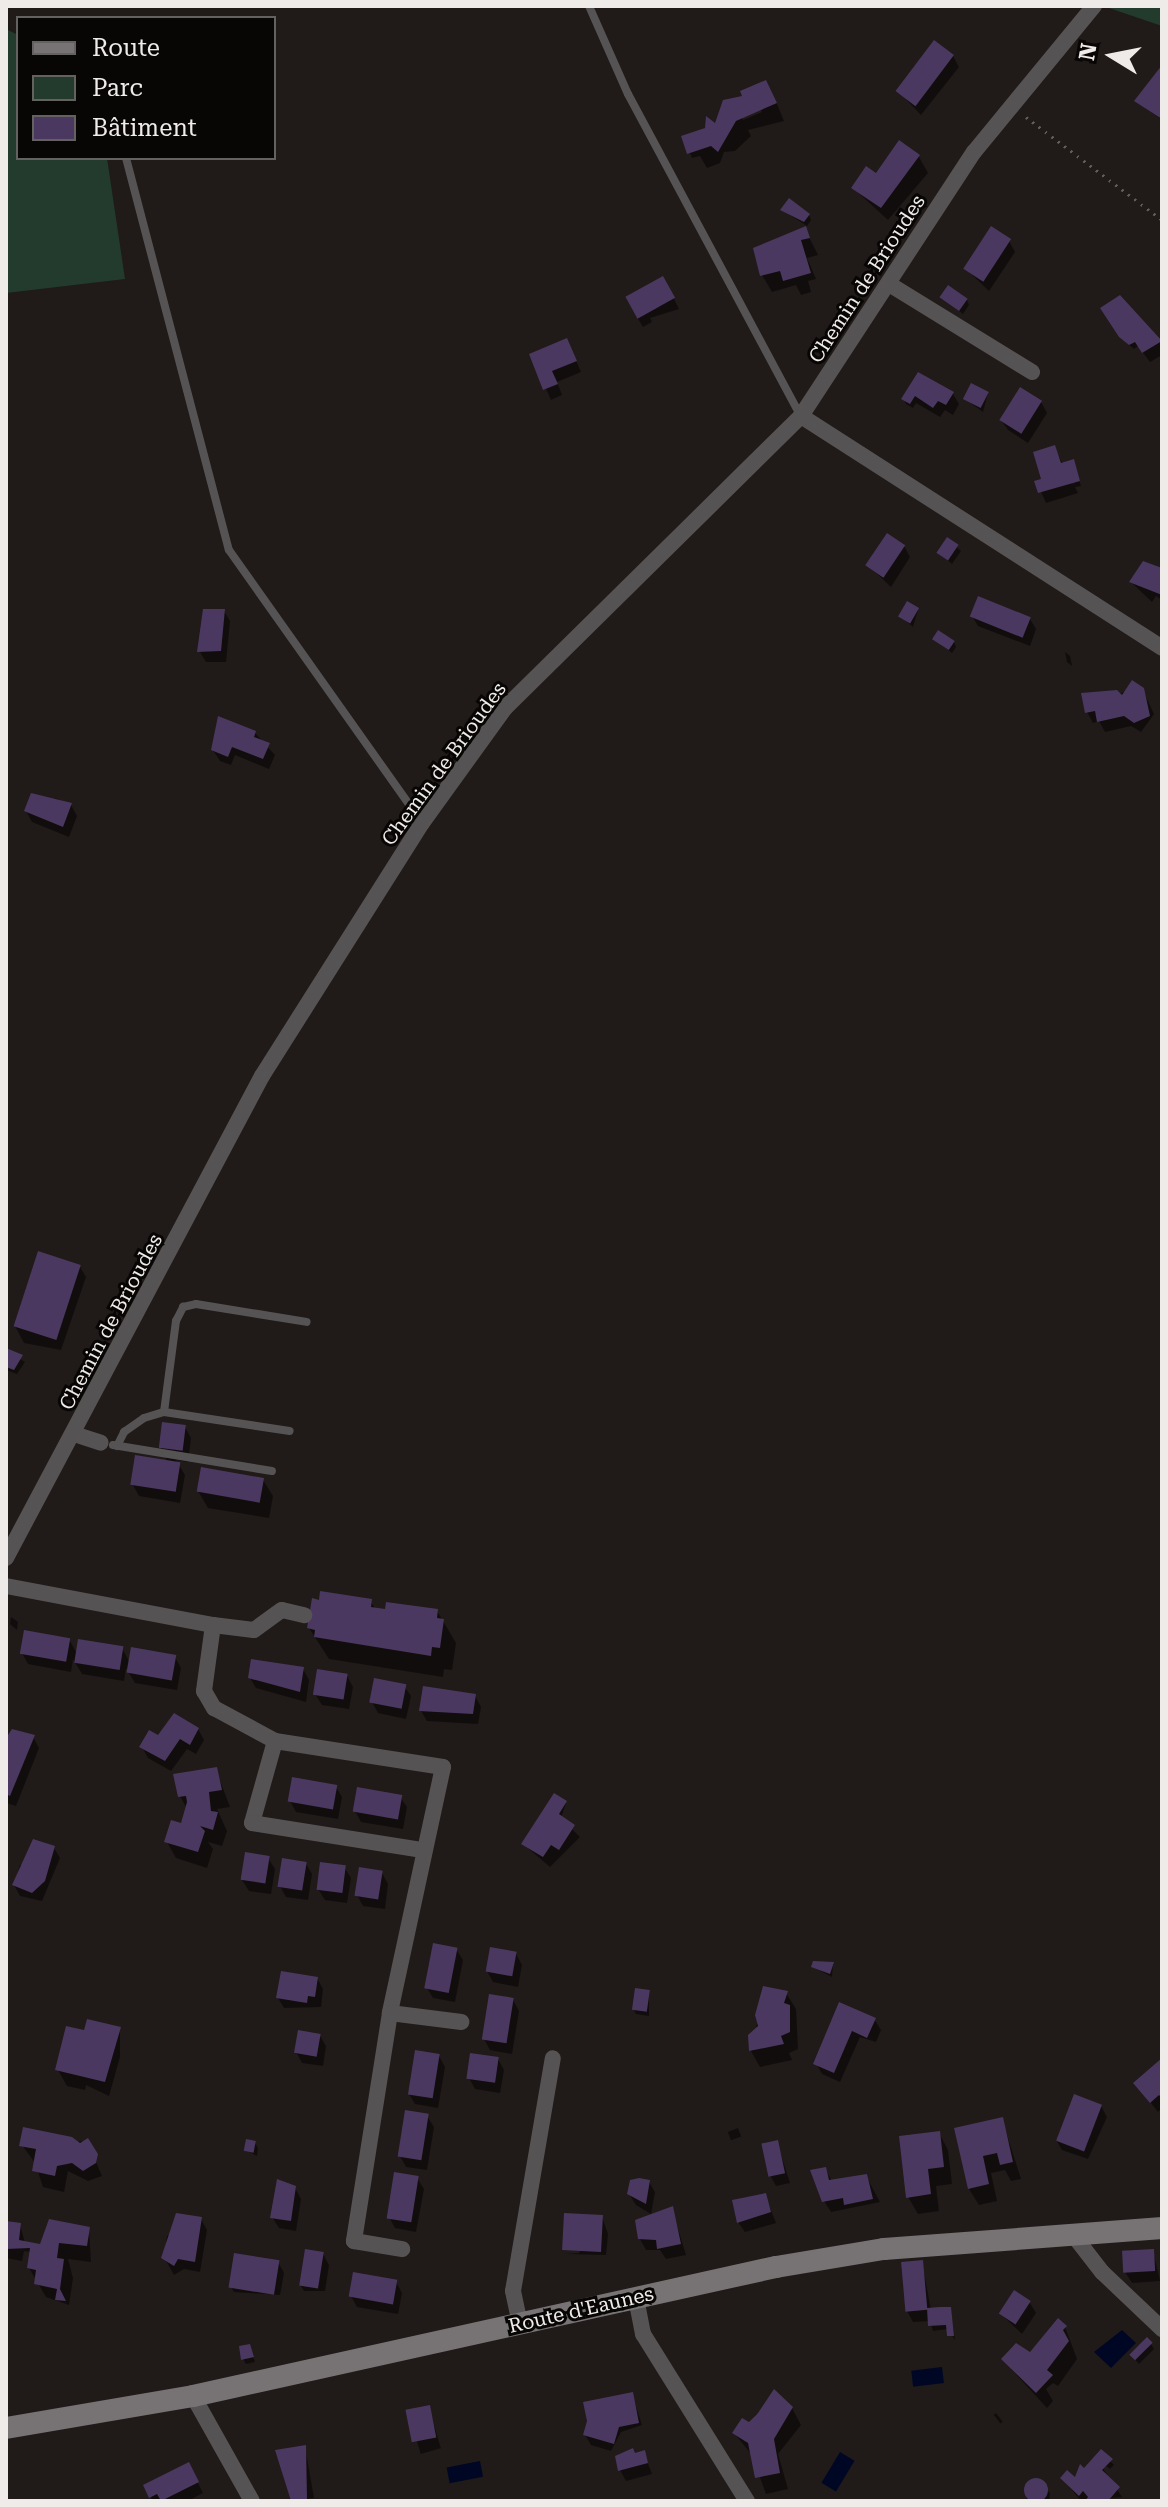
<!DOCTYPE html>
<meta charset="utf-8">
<style>
body{margin:0}
#map{position:relative;width:1168px;height:2507px;overflow:hidden;background:#201a18;font-family:"Roboto Serif",serif}
div>[style]{position:absolute}
.green>*{inset:0;background:#223b2c}
.water>*{inset:0;background:#000725;transform-origin:0 0}
.shadow>*{inset:0;background:#0007;transform-origin:0 0}
.building>*{inset:0;background:#4a3860;transform-origin:0 0}
.round{border-radius:50%}
.path>*{height:3px;margin-top:-1.5px;transform-origin:0;background:repeating-linear-gradient(90deg,#615b59 0 2px,transparent 0 8px)}
.service>*{height:8px;margin:-4px;padding:0 4px;transform-origin:4px;border-radius:4px;background:#565354}
.minor>*{height:16px;margin:-8px;padding:0 8px;transform-origin:8px;border-radius:8px;background:#565354}
.secondary>*{height:22px;margin:-11px;padding:0 11px;transform-origin:11px;border-radius:11px;background:#777274}
span{translate:-50% -50%;white-space:nowrap;text-align:center;line-height:1.15;-webkit-text-stroke:6px #080605;paint-order:stroke}
.street-label{font-size:20px;color:#efebe9}
.frame{position:absolute;inset:0;border:8px solid #efebe9;pointer-events:none}
.legend{position:absolute;left:16px;top:16px;width:260px;height:144px;box-sizing:border-box;background:#080605;border:2px solid #646260;margin:0;padding:10px 14px;list-style:none;font-size:24px;color:#efebe9}
.legend li{display:flex;align-items:center;gap:16px;height:40px}
.legend b{width:40px;border:2px solid #646260}
.north{position:absolute;left:1072px;top:16px;width:80px;height:80px;-webkit-text-stroke:6px #080605;paint-order:stroke;rotate:280deg;font-size:22px;font-weight:700;line-height:32px;text-align:center;color:#efebe9}
.north::after{content:'';display:block;margin:auto;width:28px;height:36px;background:#efebe9;clip-path:polygon(50% 0,100% 100%,50% 72%,0 100%)}
</style>
<div id="map">
<div class="green">
<div style="clip-path:polygon(1103px 6px,1162px 6px,1162px 26px)"></div>
<div style="clip-path:polygon(6px 29px,18px 35px,18px 158px,107px 158px,125px 279px,6px 293px)"></div>
</div>
<div class="water">
<div style="clip-path:polygon(1122px 2330px,1136px 2343px,1111px 2368px,1094px 2352px)"></div>
<div style="left:942px;top:2367px;width:16px;height:31px;rotate:83deg"></div>
<div style="left:840px;top:2452px;width:17px;height:36px;rotate:31deg"></div>
<div style="left:480px;top:2461px;width:16px;height:34px;rotate:79deg"></div>
</div>
<div class="shadow">
<div style="clip-path:polygon(953px 56px,959px 67px,921px 115px,899px 92px)"></div>
<div style="clip-path:polygon(1162px 69px,1162px 120px,1137px 101px)"></div>
<div style="clip-path:polygon(evenodd,775px 99px,784px 121px,748px 130px,751px 136px,735px 151px,724px 152px,720px 163px,707px 168px,700px 156px,692px 158px,684px 137px,775px 99px,761px 110px,762px 112px,743px 120px,742px 117px,761px 110px)"></div>
<div style="clip-path:polygon(919px 157px,928px 173px,888px 220px,853px 188px)"></div>
<div style="clip-path:polygon(782px 210px,809px 215px,811px 220px,807px 226px)"></div>
<div style="clip-path:polygon(805px 229px,818px 255px,807px 258px,816px 279px,808px 281px,811px 292px,801px 295px,796px 285px,772px 292px,762px 275px)"></div>
<div style="clip-path:polygon(1009px 241px,1015px 252px,989px 291px,966px 269px)"></div>
<div style="clip-path:polygon(669px 289px,679px 309px,650px 318px,652px 322px,643px 327px,637px 317px)"></div>
<div style="clip-path:polygon(942px 297px,967px 300px,969px 305px,963px 314px)"></div>
<div style="clip-path:polygon(1121px 338px,1160px 342px,1162px 355px,1150px 362px,1138px 346px,1134px 349px)"></div>
<div style="clip-path:polygon(572px 351px,581px 372px,557px 382px,562px 395px,551px 400px,531px 355px)"></div>
<div style="clip-path:polygon(919px 374px,953px 394px,959px 404px,953px 415px,945px 410px,940px 417px,916px 403px,913px 408px,906px 404px,904px 399px)"></div>
<div style="clip-path:polygon(988px 393px,983px 412px,965px 399px)"></div>
<div style="clip-path:polygon(1041px 402px,1047px 413px,1028px 443px,1008px 430px,1001px 420px)"></div>
<div style="clip-path:polygon(1054px 447px,1074px 486px,1069px 462px,1075px 466px,1081px 486px,1075px 487px,1078px 493px,1046px 503px,1037px 482px,1044px 480px)"></div>
<div style="clip-path:polygon(948px 540px,961px 551px,952px 564px,940px 553px)"></div>
<div style="clip-path:polygon(904px 546px,910px 557px,891px 587px,868px 565px)"></div>
<div style="clip-path:polygon(1162px 574px,1162px 600px,1156px 596px,1152px 602px,1131px 582px)"></div>
<div style="clip-path:polygon(918px 610px,913px 627px,900px 616px)"></div>
<div style="clip-path:polygon(224px 611px,230px 621px,226px 662px,206px 662px,200px 652px)"></div>
<div style="clip-path:polygon(972px 616px,1030px 619px,1036px 629px,1030px 646px,978px 626px)"></div>
<div style="clip-path:polygon(935px 639px,954px 642px,956px 647px,952px 653px)"></div>
<div style="clip-path:polygon(1065px 652px,1070px 656px,1072px 666px,1067px 662px)"></div>
<div style="clip-path:polygon(1129px 689px,1145px 695px,1154px 714px,1141px 732px,1131px 726px,1105px 732px,1099px 721px,1093px 723px,1087px 712px)"></div>
<div style="clip-path:polygon(255px 733px,275px 755px,269px 769px,235px 755px,231px 765px,220px 761px,213px 750px)"></div>
<div style="clip-path:polygon(421px 789px,429px 798px,424px 804px,417px 795px)"></div>
<div style="clip-path:polygon(55px 798px,71px 805px,77px 816px,69px 837px,32px 822px,26px 811px,51px 808px)"></div>
<div style="clip-path:polygon(80px 1267px,86px 1277px,61px 1350px,24px 1343px,15px 1326px)"></div>
<div style="clip-path:polygon(6px 1350px,25px 1362px,17px 1374px,6px 1370px)"></div>
<div style="clip-path:polygon(185px 1427px,191px 1438px,188px 1462px,176px 1460px,185px 1475px,180px 1503px,139px 1496px,133px 1485px,168px 1462px,160px 1447px)"></div>
<div style="clip-path:polygon(263px 1480px,273px 1496px,269px 1518px,208px 1508px,198px 1491px)"></div>
<div style="clip-path:polygon(370px 1601px,376px 1610px,437px 1611px,456px 1643px,452px 1670px,444px 1669px,443px 1677px,329px 1659px,309px 1628px)"></div>
<div style="clip-path:polygon(11px 1617px,18px 1622px,17px 1630px,10px 1624px)"></div>
<div style="clip-path:polygon(69px 1639px,77px 1654px,122px 1648px,130px 1663px,175px 1657px,181px 1668px,177px 1690px,135px 1683px,126px 1668px,124px 1681px,82px 1674px,73px 1659px,71px 1672px,28px 1664px,22px 1653px)"></div>
<div style="clip-path:polygon(303px 1669px,309px 1680px,306px 1702px,256px 1688px,250px 1678px)"></div>
<div style="clip-path:polygon(347px 1676px,353px 1687px,349px 1709px,322px 1705px,315px 1694px)"></div>
<div style="clip-path:polygon(404px 1686px,411px 1696px,406px 1719px,378px 1713px,372px 1702px)"></div>
<div style="clip-path:polygon(475px 1696px,481px 1707px,478px 1724px,427px 1721px,421px 1711px)"></div>
<div style="clip-path:polygon(198px 1729px,204px 1740px,196px 1754px,187px 1749px,171px 1771px,148px 1758px,142px 1747px)"></div>
<div style="clip-path:polygon(33px 1737px,39px 1748px,16px 1806px,6px 1803px,6px 1740px)"></div>
<div style="clip-path:polygon(216px 1770px,230px 1807px,217px 1809px,227px 1831px,222px 1846px,208px 1842px,213px 1849px,207px 1868px,176px 1858px,167px 1842px,182px 1826px,187px 1809px,180px 1796px)"></div>
<div style="clip-path:polygon(336px 1787px,342px 1797px,338px 1819px,296px 1812px,290px 1801px)"></div>
<div style="clip-path:polygon(400px 1797px,407px 1807px,403px 1829px,361px 1822px,355px 1811px)"></div>
<div style="clip-path:polygon(566px 1803px,561px 1818px,580px 1837px,550px 1867px,523px 1844px)"></div>
<div style="clip-path:polygon(54px 1848px,60px 1858px,42px 1901px,20px 1896px,14px 1885px,20px 1865px,27px 1867px)"></div>
<div style="clip-path:polygon(268px 1858px,275px 1869px,271px 1894px,249px 1891px,242px 1880px)"></div>
<div style="clip-path:polygon(306px 1864px,312px 1874px,308px 1900px,286px 1897px,280px 1886px)"></div>
<div style="clip-path:polygon(344px 1867px,351px 1878px,347px 1903px,325px 1900px,318px 1889px)"></div>
<div style="clip-path:polygon(382px 1873px,388px 1884px,385px 1909px,363px 1906px,357px 1895px)"></div>
<div style="clip-path:polygon(456px 1949px,463px 1960px,455px 2002px,433px 1998px,427px 1988px)"></div>
<div style="clip-path:polygon(516px 1954px,522px 1965px,518px 1987px,493px 1982px,487px 1971px)"></div>
<div style="clip-path:polygon(833px 1964px,832px 1977px,813px 1967px)"></div>
<div style="clip-path:polygon(317px 1978px,323px 1989px,321px 2007px,284px 2008px,278px 1998px)"></div>
<div style="clip-path:polygon(765px 1988px,786px 1993px,796px 2009px,798px 2049px,789px 2053px,792px 2060px,760px 2067px,751px 2051px)"></div>
<div style="clip-path:polygon(649px 1992px,649px 2016px,636px 2014px,634px 2010px)"></div>
<div style="clip-path:polygon(513px 2000px,519px 2011px,512px 2054px,490px 2050px,484px 2039px)"></div>
<div style="clip-path:polygon(840px 2005px,874px 2019px,881px 2030px,876px 2042px,860px 2037px,840px 2082px,822px 2074px,816px 2063px)"></div>
<div style="clip-path:polygon(120px 2028px,120px 2057px,109px 2096px,86px 2085px,85px 2090px,67px 2086px,58px 2070px,86px 2033px)"></div>
<div style="clip-path:polygon(320px 2036px,326px 2046px,323px 2066px,302px 2063px,296px 2052px)"></div>
<div style="clip-path:polygon(439px 2056px,445px 2067px,438px 2108px,415px 2104px,409px 2094px)"></div>
<div style="clip-path:polygon(498px 2059px,504px 2070px,500px 2093px,475px 2089px,469px 2078px)"></div>
<div style="clip-path:polygon(1162px 2060px,1162px 2108px,1158px 2112px,1136px 2084px)"></div>
<div style="clip-path:polygon(1101px 2106px,1107px 2117px,1088px 2159px,1062px 2150px,1056px 2140px)"></div>
<div style="clip-path:polygon(427px 2116px,434px 2127px,427px 2170px,406px 2167px,400px 2156px)"></div>
<div style="clip-path:polygon(1002px 2119px,1021px 2179px,1011px 2181px,1005px 2170px,991px 2173px,997px 2201px,979px 2205px,969px 2189px,956px 2130px)"></div>
<div style="left:738px;top:2128px;width:9px;height:11px;rotate:69deg"></div>
<div style="clip-path:polygon(939px 2133px,948px 2150px,952px 2184px,936px 2186px,939px 2211px,918px 2214px,908px 2197px)"></div>
<div style="clip-path:polygon(87px 2141px,102px 2176px,88px 2181px,68px 2171px,64px 2192px,43px 2187px,35px 2163px,22px 2145px)"></div>
<div style="clip-path:polygon(777px 2142px,790px 2183px,776px 2186px,770px 2175px)"></div>
<div style="clip-path:polygon(255px 2143px,258px 2148px,257px 2156px,246px 2150px)"></div>
<div style="clip-path:polygon(825px 2169px,832px 2181px,866px 2176px,880px 2202px,831px 2212px,824px 2201px)"></div>
<div style="clip-path:polygon(417px 2178px,424px 2189px,416px 2232px,395px 2228px,389px 2217px)"></div>
<div style="clip-path:polygon(649px 2182px,655px 2192px,651px 2214px,636px 2205px,629px 2194px)"></div>
<div style="clip-path:polygon(295px 2188px,301px 2199px,296px 2231px,279px 2228px,272px 2217px)"></div>
<div style="clip-path:polygon(765px 2195px,776px 2223px,745px 2232px,738px 2222px)"></div>
<div style="clip-path:polygon(672px 2209px,686px 2255px,666px 2259px,660px 2250px,646px 2250px,640px 2239px)"></div>
<div style="clip-path:polygon(602px 2217px,608px 2234px,606px 2255px,567px 2254px,579px 2253px)"></div>
<div style="clip-path:polygon(201px 2219px,207px 2230px,200px 2272px,184px 2269px,174px 2275px,164px 2257px,167px 2236px)"></div>
<div style="clip-path:polygon(6px 2223px,20px 2225px,25px 2243px,41px 2246px,89px 2229px,91px 2262px,68px 2259px,73px 2278px,69px 2305px,46px 2297px,29px 2268px,31px 2252px,24px 2251px,22px 2261px,6px 2258px)"></div>
<div style="clip-path:polygon(1153px 2251px,1160px 2281px,1132px 2283px,1125px 2272px)"></div>
<div style="clip-path:polygon(323px 2254px,329px 2265px,325px 2291px,304px 2291px,301px 2286px)"></div>
<div style="clip-path:polygon(278px 2262px,284px 2273px,280px 2295px,234px 2292px,231px 2287px)"></div>
<div style="clip-path:polygon(922px 2262px,931px 2310px,950px 2309px,955px 2340px,948px 2329px,933px 2331px,930px 2321px,913px 2322px,907px 2311px)"></div>
<div style="clip-path:polygon(396px 2282px,402px 2293px,398px 2314px,357px 2307px,351px 2296px)"></div>
<div style="clip-path:polygon(1030px 2303px,1036px 2313px,1022px 2334px,1000px 2313px)"></div>
<div style="clip-path:polygon(1065px 2327px,1077px 2359px,1058px 2386px,1053px 2383px,1046px 2389px,1053px 2401px,1047px 2408px,1003px 2360px,1031px 2354px)"></div>
<div style="clip-path:polygon(1151px 2344px,1154px 2349px,1139px 2364px,1132px 2356px)"></div>
<div style="clip-path:polygon(249px 2346px,255px 2362px,246px 2364px,243px 2359px)"></div>
<div style="clip-path:polygon(632px 2394px,642px 2425px,621px 2432px,611px 2451px,591px 2445px,585px 2435px)"></div>
<div style="left:429px;top:2407px;width:43px;height:21px;rotate:74deg"></div>
<div style="clip-path:polygon(792px 2408px,801px 2425px,778px 2454px,788px 2489px,766px 2494px,752px 2455px,734px 2433px,755px 2428px,751px 2422px,756px 2414px,762px 2418px)"></div>
<div style="left:996px;top:2413px;width:11px;height:3px;rotate:52deg"></div>
<div style="clip-path:polygon(305px 2447px,314px 2498px,293px 2501px,292px 2499px)"></div>
<div style="clip-path:polygon(1101px 2452px,1114px 2465px,1110px 2469px,1096px 2458px,1122px 2497px,1081px 2501px,1062px 2478px,1068px 2473px,1075px 2480px)"></div>
<div style="clip-path:polygon(644px 2453px,652px 2474px,626px 2481px,620px 2470px)"></div>
<div style="clip-path:polygon(194px 2475px,203px 2493px,188px 2501px,153px 2501px,145px 2486px)"></div>
<div style="clip-path:polygon(1034px 2478px,1050px 2493px,1049px 2501px,1027px 2500px,1024px 2489px)"></div>
</div>
<div class="building">
<div style="left:934px;top:40px;width:25px;height:64px;rotate:37deg"></div>
<div style="clip-path:polygon(1162px 65px,1162px 119px,1134px 101px)"></div>
<div style="clip-path:polygon(766px 80px,777px 103px,736px 121px,718px 152px,711px 146px,687px 154px,681px 136px,705px 128px,706px 116px,715px 123px,723px 100px,742px 96px,740px 91px)"></div>
<div style="clip-path:polygon(899px 140px,920px 155px,881px 208px,851px 188px,866px 166px,876px 173px)"></div>
<div style="clip-path:polygon(789px 198px,810px 214px,804px 222px,780px 210px)"></div>
<div style="clip-path:polygon(806px 226px,810px 238px,801px 240px,811px 273px,783px 281px,780px 271px,760px 276px,753px 248px)"></div>
<div style="left:991px;top:226px;width:24px;height:51px;rotate:33deg"></div>
<div style="left:663px;top:276px;width:25px;height:43px;rotate:61deg"></div>
<div style="left:948px;top:285px;width:24px;height:15px;rotate:35deg"></div>
<div style="clip-path:polygon(1120px 295px,1162px 341px,1142px 353px,1135px 342px,1129px 345px,1119px 337px,1100px 308px)"></div>
<div style="clip-path:polygon(567px 338px,577px 361px,552px 371px,558px 384px,543px 390px,529px 354px)"></div>
<div style="clip-path:polygon(918px 372px,954px 392px,946px 405px,938px 401px,933px 408px,915px 396px,910px 404px,901px 399px)"></div>
<div style="left:971px;top:383px;width:20px;height:18px;rotate:27deg"></div>
<div style="left:1020px;top:387px;width:26px;height:39px;rotate:32deg"></div>
<div style="clip-path:polygon(1055px 445px,1061px 463px,1074px 459px,1080px 481px,1038px 493px,1034px 481px,1041px 479px,1033px 452px)"></div>
<div style="left:887px;top:533px;width:22px;height:39px;rotate:34deg"></div>
<div style="left:947px;top:537px;width:14px;height:19px;rotate:34deg"></div>
<div style="clip-path:polygon(1143px 561px,1162px 568px,1162px 595px,1129px 582px)"></div>
<div style="left:978px;top:596px;width:57px;height:22px;rotate:22deg"></div>
<div style="left:907px;top:601px;width:14px;height:18px;rotate:30deg"></div>
<div style="clip-path:polygon(203px 609px,225px 609px,221px 651px,197px 652px)"></div>
<div style="left:938px;top:630px;width:20px;height:11px;rotate:33deg"></div>
<div style="clip-path:polygon(1132px 680px,1144px 688px,1150px 716px,1134px 723px,1124px 716px,1097px 722px,1095px 711px,1085px 713px,1081px 693px,1117px 690px,1122px 695px)"></div>
<div style="clip-path:polygon(218px 716px,256px 731px,254px 737px,270px 743px,263px 759px,232px 747px,228px 757px,211px 750px)"></div>
<div style="clip-path:polygon(31px 793px,72px 803px,63px 827px,24px 811px)"></div>
<div style="left:38px;top:1251px;width:45px;height:79px;rotate:18deg"></div>
<div style="clip-path:polygon(6px 1348px,23px 1355px,14px 1370px,6px 1367px)"></div>
<div style="left:162px;top:1422px;width:24px;height:26px;rotate:7deg"></div>
<div style="left:135px;top:1455px;width:46px;height:30px;rotate:9deg"></div>
<div style="left:201px;top:1467px;width:64px;height:25px;rotate:10deg"></div>
<div style="clip-path:polygon(320px 1591px,372px 1599px,371px 1607px,385px 1609px,386px 1602px,438px 1609px,437px 1618px,444px 1619px,440px 1648px,432px 1647px,431px 1656px,314px 1637px,315px 1630px,307px 1628px,312px 1598px,319px 1600px)"></div>
<div style="left:24px;top:1630px;width:47px;height:24px;rotate:10deg"></div>
<div style="left:78px;top:1639px;width:46px;height:24px;rotate:9deg"></div>
<div style="left:131px;top:1647px;width:46px;height:26px;rotate:10deg"></div>
<div style="clip-path:polygon(251px 1659px,304px 1667px,300px 1692px,248px 1678px)"></div>
<div style="left:317px;top:1669px;width:31px;height:26px;rotate:9deg"></div>
<div style="left:374px;top:1678px;width:33px;height:25px;rotate:11deg"></div>
<div style="clip-path:polygon(423px 1686px,476px 1694px,473px 1714px,419px 1711px)"></div>
<div style="clip-path:polygon(174px 1713px,199px 1728px,190px 1745px,180px 1739px,165px 1761px,139px 1747px,149px 1730px,158px 1735px)"></div>
<div style="clip-path:polygon(12px 1729px,35px 1735px,10px 1796px,6px 1794px,6px 1738px)"></div>
<div style="clip-path:polygon(217px 1767px,222px 1790px,209px 1792px,211px 1811px,218px 1812px,213px 1830px,200px 1826px,205px 1831px,198px 1852px,164px 1842px,171px 1820px,181px 1823px,187px 1802px,186px 1796px,178px 1797px,173px 1774px)"></div>
<div style="left:292px;top:1777px;width:46px;height:25px;rotate:10deg"></div>
<div style="left:357px;top:1787px;width:46px;height:25px;rotate:10deg"></div>
<div style="clip-path:polygon(554px 1793px,567px 1801px,559px 1814px,575px 1825px,559px 1850px,551px 1845px,543px 1857px,521px 1844px)"></div>
<div style="clip-path:polygon(33px 1839px,55px 1846px,45px 1881px,32px 1893px,12px 1885px)"></div>
<div style="left:245px;top:1852px;width:25px;height:28px;rotate:9deg"></div>
<div style="left:282px;top:1858px;width:25px;height:29px;rotate:9deg"></div>
<div style="left:320px;top:1862px;width:26px;height:28px;rotate:7deg"></div>
<div style="left:359px;top:1867px;width:24px;height:29px;rotate:9deg"></div>
<div style="left:433px;top:1943px;width:25px;height:46px;rotate:11deg"></div>
<div style="left:490px;top:1947px;width:27px;height:25px;rotate:10deg"></div>
<div style="clip-path:polygon(813px 1961px,834px 1962px,830px 1974px,811px 1967px)"></div>
<div style="clip-path:polygon(281px 1971px,318px 1977px,315px 1997px,308px 1996px,307px 2003px,276px 1998px)"></div>
<div style="clip-path:polygon(763px 1986px,788px 1991px,784px 2003px,790px 2005px,790px 2032px,781px 2036px,784px 2044px,749px 2051px,748px 2035px,758px 2026px,755px 2015px)"></div>
<div style="left:635px;top:1988px;width:15px;height:22px;rotate:8deg"></div>
<div style="left:489px;top:1994px;width:25px;height:46px;rotate:9deg"></div>
<div style="clip-path:polygon(839px 2002px,876px 2018px,867px 2038px,852px 2031px,834px 2073px,813px 2064px)"></div>
<div style="clip-path:polygon(87px 2019px,121px 2027px,105px 2082px,55px 2070px,66px 2026px,84px 2030px)"></div>
<div style="left:298px;top:2030px;width:23px;height:23px;rotate:10deg"></div>
<div style="left:415px;top:2050px;width:25px;height:45px;rotate:9deg"></div>
<div style="left:470px;top:2053px;width:29px;height:26px;rotate:8deg"></div>
<div style="clip-path:polygon(1162px 2058px,1162px 2098px,1159px 2095px,1150px 2103px,1133px 2083px)"></div>
<div style="left:1074px;top:2094px;width:30px;height:50px;rotate:21deg"></div>
<div style="left:405px;top:2110px;width:24px;height:47px;rotate:9deg"></div>
<div style="clip-path:polygon(1003px 2117px,1013px 2162px,1000px 2165px,997px 2153px,983px 2156px,989px 2184px,968px 2189px,954px 2128px)"></div>
<div style="clip-path:polygon(23px 2127px,72px 2137px,80px 2143px,88px 2138px,98px 2154px,96px 2163px,83px 2171px,72px 2163px,57px 2166px,55px 2176px,32px 2171px,36px 2149px,19px 2146px)"></div>
<div style="clip-path:polygon(940px 2131px,944px 2167px,928px 2169px,931px 2194px,906px 2198px,899px 2136px)"></div>
<div style="left:246px;top:2139px;width:10px;height:12px;rotate:11deg"></div>
<div style="left:778px;top:2140px;width:34px;height:17px;rotate:78deg"></div>
<div style="clip-path:polygon(826px 2167px,829px 2180px,867px 2174px,873px 2199px,844px 2205px,843px 2198px,822px 2202px,810px 2170px)"></div>
<div style="left:394px;top:2172px;width:25px;height:47px;rotate:9deg"></div>
<div style="clip-path:polygon(639px 2178px,650px 2180px,646px 2204px,627px 2194px,630px 2180px)"></div>
<div style="clip-path:polygon(277px 2179px,296px 2186px,291px 2221px,270px 2218px)"></div>
<div style="clip-path:polygon(766px 2193px,771px 2212px,737px 2223px,732px 2200px)"></div>
<div style="clip-path:polygon(673px 2206px,681px 2244px,657px 2249px,656px 2240px,638px 2239px,635px 2220px)"></div>
<div style="clip-path:polygon(176px 2213px,202px 2217px,195px 2262px,178px 2259px,174px 2266px,161px 2258px)"></div>
<div style="left:564px;top:2213px;width:39px;height:37px;rotate:3deg"></div>
<div style="clip-path:polygon(49px 2219px,90px 2227px,87px 2246px,59px 2243px,57px 2258px,64px 2259px,60px 2289px,66px 2301px,55px 2300px,57px 2289px,34px 2284px,36px 2270px,27px 2268px,30px 2248px,6px 2249px,6px 2221px,21px 2223px,19px 2240px,40px 2244px)"></div>
<div style="left:305px;top:2249px;width:19px;height:37px;rotate:9deg"></div>
<div style="left:1154px;top:2249px;width:22px;height:32px;rotate:87deg"></div>
<div style="left:234px;top:2253px;width:46px;height:35px;rotate:9deg"></div>
<div style="left:923px;top:2260px;width:50px;height:22px;rotate:85deg"></div>
<div style="left:353px;top:2272px;width:45px;height:25px;rotate:10deg"></div>
<div style="left:1014px;top:2290px;width:20px;height:28px;rotate:33deg"></div>
<div style="clip-path:polygon(940px 2307px,951px 2307px,954px 2336px,947px 2336px,946px 2325px,928px 2326px,927px 2308px)"></div>
<div style="clip-path:polygon(1058px 2318px,1067px 2326px,1063px 2330px,1069px 2341px,1047px 2370px,1053px 2375px,1036px 2393px,1001px 2359px,1016px 2343px,1030px 2352px)"></div>
<div style="left:1147px;top:2337px;width:8px;height:25px;rotate:45deg"></div>
<div style="clip-path:polygon(250px 2344px,254px 2357px,241px 2360px,239px 2346px)"></div>
<div style="clip-path:polygon(774px 2389px,793px 2407px,774px 2439px,780px 2473px,755px 2478px,748px 2443px,732px 2433px,742px 2418px,749px 2422px,758px 2413px)"></div>
<div style="clip-path:polygon(633px 2392px,639px 2423px,619px 2427px,614px 2444px,583px 2435px,587px 2421px,583px 2402px)"></div>
<div style="left:430px;top:2405px;width:33px;height:25px;rotate:79deg"></div>
<div style="clip-path:polygon(306px 2445px,307px 2499px,291px 2501px,275px 2450px)"></div>
<div style="clip-path:polygon(633px 2448px,635px 2453px,645px 2450px,648px 2463px,618px 2471px,615px 2456px)"></div>
<div style="clip-path:polygon(1101px 2449px,1113px 2459px,1102px 2470px,1120px 2487px,1108px 2501px,1085px 2501px,1088px 2497px,1083px 2491px,1079px 2496px,1060px 2478px,1067px 2470px,1075px 2477px,1080px 2464px,1084px 2468px)"></div>
<div style="clip-path:polygon(189px 2462px,199px 2482px,161px 2501px,157px 2494px,149px 2498px,143px 2485px)"></div>
<div class="round" style="left:1024px;top:2478px;width:24px;height:24px"></div>
</div>
<div class="path">
<div style="left:1026px;top:117px;width:171px;rotate:37.1deg"></div>
</div>
<div class="service">
<div style="left:589px;top:6px;width:96px;rotate:66.1deg"></div>
<div style="left:628px;top:94px;width:366px;rotate:61.8deg"></div>
<div style="left:126px;top:158px;width:405px;rotate:75.3deg"></div>
<div style="left:229px;top:550px;width:334px;rotate:54.7deg"></div>
<div style="left:164px;top:1412px;width:92px;rotate:-82.5deg"></div>
<div style="left:176px;top:1321px;width:16px;rotate:-63deg"></div>
<div style="left:183px;top:1307px;width:13px;rotate:-13deg"></div>
<div style="left:196px;top:1304px;width:112px;rotate:9.2deg"></div>
<div style="left:113px;top:1445px;width:161px;rotate:9.3deg"></div>
<div style="left:117px;top:1446px;width:16px;rotate:-63deg"></div>
<div style="left:124px;top:1432px;width:24px;rotate:-35deg"></div>
<div style="left:144px;top:1418px;width:21px;rotate:-17deg"></div>
<div style="left:164px;top:1412px;width:127px;rotate:8.6deg"></div>
</div>
<div class="minor">
<div style="left:889px;top:284px;width:168px;rotate:31.6deg"></div>
<div style="left:801px;top:416px;width:429px;rotate:32.7deg"></div>
<div style="left:74px;top:1434px;width:28px;rotate:18deg"></div>
<div style="left:6px;top:1558px;width:546px;rotate:-62.03deg"></div>
<div style="left:262px;top:1076px;width:299px;rotate:-57.7deg"></div>
<div style="left:422px;top:823px;width:142px;rotate:-54.2deg"></div>
<div style="left:505px;top:708px;width:416px;rotate:-44.6deg"></div>
<div style="left:801px;top:416px;width:316px;rotate:-56.8deg"></div>
<div style="left:974px;top:152px;width:189px;rotate:-50.6deg"></div>
<div style="left:6px;top:1586px;width:211px;rotate:10.7deg"></div>
<div style="left:213px;top:1625px;width:67px;rotate:97.8deg"></div>
<div style="left:204px;top:1691px;width:20px;rotate:60deg"></div>
<div style="left:214px;top:1708px;width:69px;rotate:28.4deg"></div>
<div style="left:275px;top:1741px;width:170px;rotate:8.8deg"></div>
<div style="left:443px;top:1767px;width:252px;rotate:102.2deg"></div>
<div style="left:390px;top:2013px;width:231px;rotate:99deg"></div>
<div style="left:354px;top:2241px;width:49px;rotate:9.5deg"></div>
<div style="left:213px;top:1625px;width:41px;rotate:7deg"></div>
<div style="left:254px;top:1630px;width:34px;rotate:-36deg"></div>
<div style="left:282px;top:1610px;width:23px;rotate:13deg"></div>
<div style="left:275px;top:1741px;width:85px;rotate:105.7deg"></div>
<div style="left:252px;top:1823px;width:173px;rotate:9deg"></div>
<div style="left:390px;top:2013px;width:72px;rotate:7.2deg"></div>
<div style="left:1071px;top:2232px;width:51px;rotate:52.2deg"></div>
<div style="left:1102px;top:2272px;width:83px;rotate:43.5deg"></div>
<div style="left:636px;top:2298px;width:37px;rotate:79deg"></div>
<div style="left:643px;top:2334px;width:197px;rotate:58.1deg"></div>
<div style="left:520px;top:2324px;width:34px;rotate:-102deg"></div>
<div style="left:513px;top:2291px;width:236px;rotate:-80.3deg"></div>
<div style="left:193px;top:2396px;width:120px;rotate:60.7deg"></div>
</div>
<div class="secondary">
<div style="left:6px;top:2428px;width:190px;rotate:-9.7deg"></div>
<div style="left:193px;top:2396px;width:597px;rotate:-12.48deg"></div>
<div style="left:776px;top:2267px;width:109px;rotate:-9.5deg"></div>
<div style="left:884px;top:2249px;width:279px;rotate:-4.3deg"></div>
</div>
<div class="street-label">
<span style="left:867px;top:279px;rotate:-57deg">Chemin de Brioudes</span>
<span style="left:444px;top:764px;rotate:-54deg">Chemin de Brioudes</span>
<span style="left:111px;top:1322px;rotate:-62deg">Chemin de Brioudes</span>
<span style="left:581px;top:2310px;rotate:-13deg">Route d'Eaunes</span>
</div>
<div class="frame"></div>
<ul class="legend">
<li><b style="height:10px;background:#777274"></b>Route</li>
<li><b style="height:22px;background:#223b2c"></b>Parc</li>
<li><b style="height:22px;background:#4a3860"></b>Bâtiment</li>
</ul>
<div class="north">N</div>
</div>
